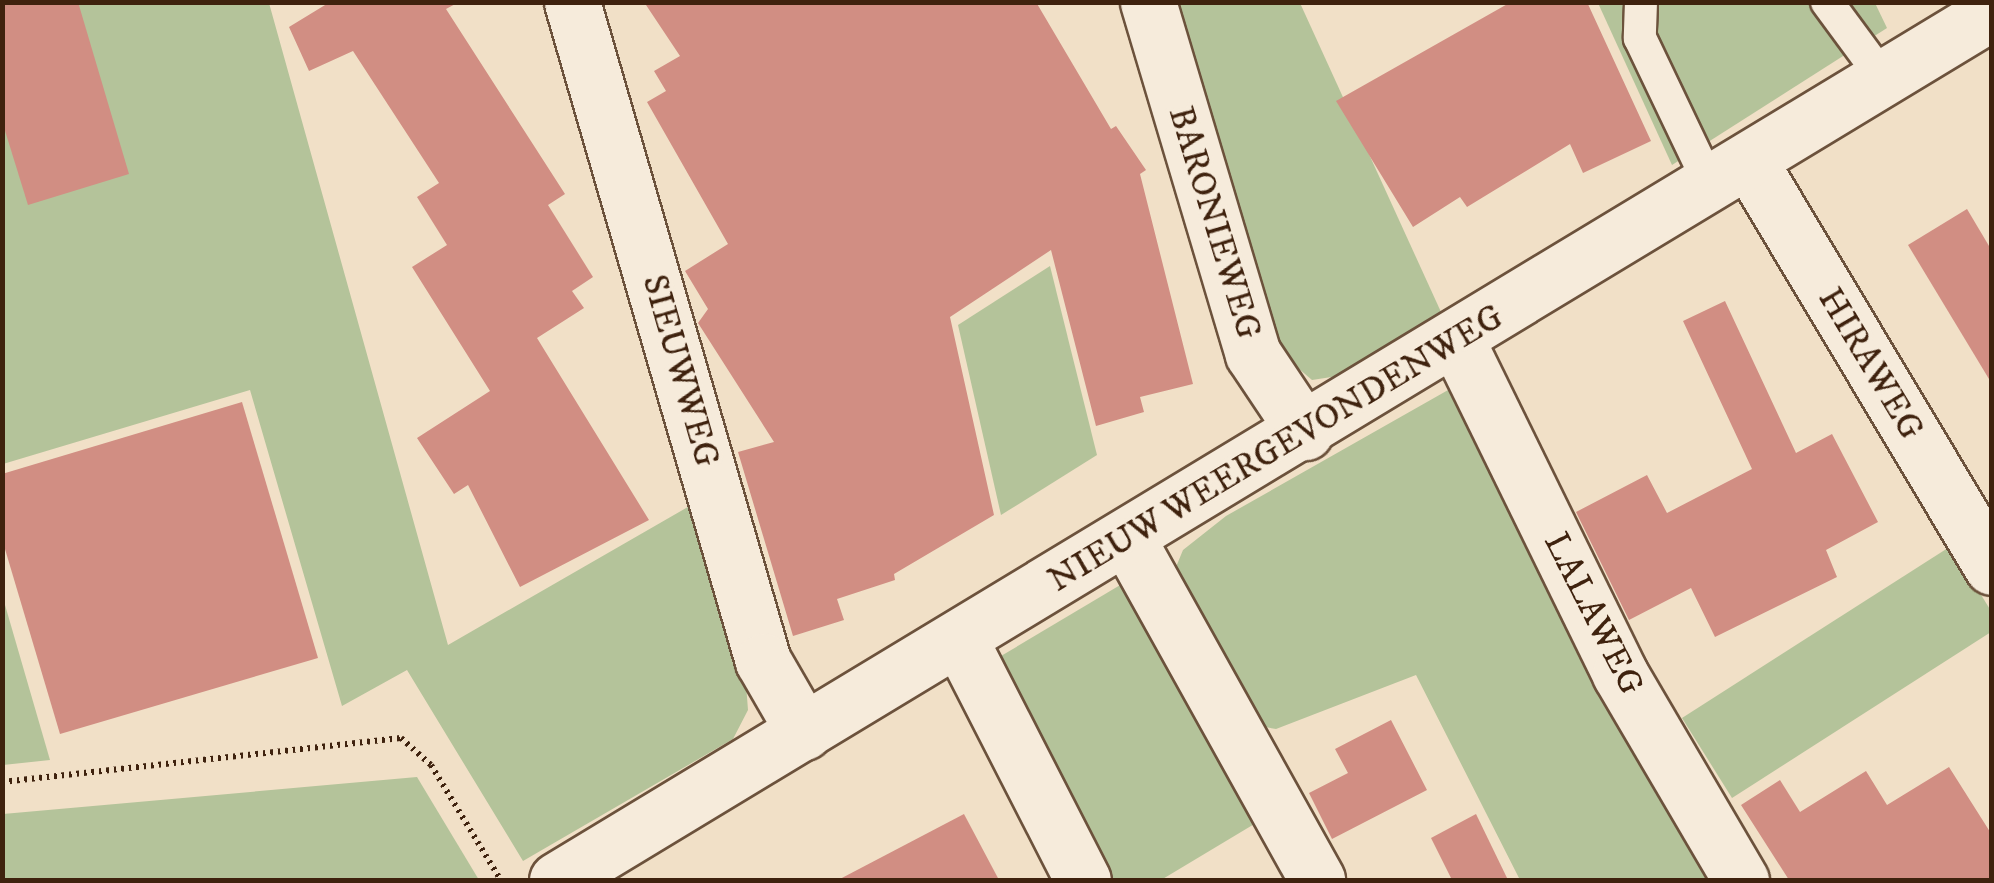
<!DOCTYPE html>
<style>
body{margin:0}
#map{position:relative;width:1994px;height:883px;overflow:hidden;background:#f1e0c7;font-family:"IM FELL DW Pica",serif}
div>[style]{position:absolute}
.green>*{inset:0;background:#b4c39a}
.building>*{inset:0;background:#d18e83}
.path>*{height:6px;margin-top:-3px;transform-origin:0;background:repeating-linear-gradient(90deg,#3f220e 0 2.5px,transparent 0 7.5px)}
.roads{filter:drop-shadow(2px 0 #6c523c) drop-shadow(-2px 0 #6c523c) drop-shadow(0 2px #6c523c) drop-shadow(0 -2px #6c523c)}
.lane>*{height:32px;margin:-16px;padding:0 16px;transform-origin:16px;border-radius:16px;background:#f6ebdb}
.street>*{height:55px;margin:-27.5px;padding:0 27.5px;transform-origin:27.5px;border-radius:27.5px;background:#f6ebdb}
.secondary>*{height:55px;margin:-27.5px;padding:0 27.5px;transform-origin:27.5px;border-radius:27.5px;background:#f6ebdb}
span{translate:-50% -50%;white-space:nowrap;text-align:center;line-height:1.15;-webkit-text-stroke:8px #f6ebdb;paint-order:stroke}
.street-label{font-size:35px;color:#3f220e}
.frame{position:absolute;inset:0;border:5px solid #3f220e;pointer-events:none}
</style>
<div id="map">
<div class="green">
<div style="clip-path:polygon(1182px 2px,1300px 3px,1441px 312px,1338px 376px,1312px 380px,1277px 350px,1174px 7px)"></div>
<div style="clip-path:polygon(3px 3px,269px 3px,448px 645px,700px 500px,745px 671px,748px 710px,733px 739px,523px 861px,407px 670px,342px 706px,250px 390px,3px 464px)"></div>
<div style="clip-path:polygon(1598px 3px,1875px 3px,1887px 28px,1672px 165px)"></div>
<div style="clip-path:polygon(1050px 266px,1097px 455px,1001px 515px,958px 325px)"></div>
<div style="clip-path:polygon(1464px 381px,1724px 880px,1520px 880px,1416px 675px,1276px 729px,1260px 726px,1171px 579px,1183px 550px,1226px 516px)"></div>
<div style="clip-path:polygon(1951px 546px,1991px 611px,1991px 632px,1732px 798px,1682px 718px)"></div>
<div style="clip-path:polygon(1132px 578px,1261px 820px,1161px 880px,1114px 880px,1001px 656px)"></div>
<div style="clip-path:polygon(3px 598px,50px 760px,3px 765px)"></div>
<div style="clip-path:polygon(417px 777px,479px 880px,3px 880px,3px 814px)"></div>
</div>
<div class="building">
<div style="clip-path:polygon(2px 2px,78px 2px,129px 174px,28px 205px,2px 121px)"></div>
<div style="clip-path:polygon(330px 2px,459px 2px,446px 9px,565px 194px,548px 205px,593px 277px,572px 291px,584px 308px,537px 338px,649px 520px,520px 587px,468px 485px,454px 494px,417px 438px,490px 391px,412px 267px,447px 245px,417px 197px,439px 183px,353px 51px,309px 71px,289px 27px)"></div>
<div style="clip-path:polygon(644px 2px,1036px 2px,1111px 129px,1116px 126px,1146px 170px,1140px 174px,1193px 384px,1140px 397px,1144px 412px,1096px 426px,1051px 250px,950px 317px,994px 515px,894px 574px,895px 580px,837px 599px,844px 620px,793px 636px,738px 452px,774px 442px,698px 323px,708px 309px,685px 271px,728px 244px,647px 102px,666px 91px,654px 71px,680px 56px)"></div>
<div style="clip-path:polygon(1511px 2px,1587px 2px,1651px 141px,1583px 173px,1570px 144px,1467px 207px,1460px 197px,1413px 227px,1336px 101px)"></div>
<div style="clip-path:polygon(1967px 209px,1992px 251px,1992px 384px,1908px 245px)"></div>
<div style="clip-path:polygon(1725px 301px,1796px 453px,1832px 434px,1878px 522px,1826px 550px,1837px 577px,1715px 637px,1691px 588px,1629px 620px,1576px 512px,1647px 475px,1667px 513px,1752px 469px,1683px 321px)"></div>
<div style="clip-path:polygon(242px 402px,318px 658px,60px 734px,2px 539px,2px 474px)"></div>
<div style="clip-path:polygon(1391px 720px,1427px 790px,1332px 839px,1309px 793px,1348px 773px,1335px 749px)"></div>
<div style="clip-path:polygon(1949px 767px,1992px 835px,1992px 880px,1789px 880px,1741px 805px,1780px 780px,1800px 812px,1866px 771px,1887px 805px)"></div>
<div style="clip-path:polygon(964px 814px,999px 880px,838px 880px)"></div>
<div style="clip-path:polygon(1476px 814px,1508px 880px,1452px 880px,1431px 838px)"></div>
</div>
<div class="path">
<div style="left:2px;top:782px;width:401px;rotate:-6.3deg"></div>
<div style="left:401px;top:738px;width:40px;rotate:42deg"></div>
<div style="left:431px;top:765px;width:133px;rotate:58.8deg"></div>
</div>
<div class="roads">
<div class="lane">
<div style="left:1641px;top:2px;width:36px;rotate:92deg"></div>
<div style="left:1640px;top:38px;width:163px;rotate:64.5deg"></div>
<div style="left:1827px;top:2px;width:94px;rotate:53.6deg"></div>
</div>
<div class="street">
<div style="left:572px;top:2px;width:686px;rotate:73.84deg"></div>
<div style="left:763px;top:661px;width:82px;rotate:60deg"></div>
<div style="left:1148px;top:2px;width:367px;rotate:73.4deg"></div>
<div style="left:1253px;top:354px;width:94px;rotate:56.3deg"></div>
<div style="left:1749px;top:161px;width:473px;rotate:59.1deg"></div>
<div style="left:1457px;top:341px;width:371px;rotate:63.9deg"></div>
<div style="left:1620px;top:674px;width:239px;rotate:59.6deg"></div>
<div style="left:1127px;top:538px;width:391px;rotate:60.9deg"></div>
<div style="left:960px;top:640px;width:270px;rotate:62.9deg"></div>
</div>
<div class="secondary">
<div style="left:557px;top:880px;width:1677px;rotate:-31.17deg"></div>
</div>
</div>
<div class="street-label">
<span style="left:1214px;top:223px;rotate:73deg">BARONIEWEG</span>
<span style="left:1870px;top:364px;rotate:59deg">HIRAWEG</span>
<span style="left:680px;top:371px;rotate:74deg">SIEUWWEG</span>
<span style="left:1276px;top:449px;rotate:-31deg">NIEUW WEERGEVONDENWEG</span>
<span style="left:1593px;top:614px;rotate:63deg">LALAWEG</span>
</div>
<div class="frame"></div>
</div>
